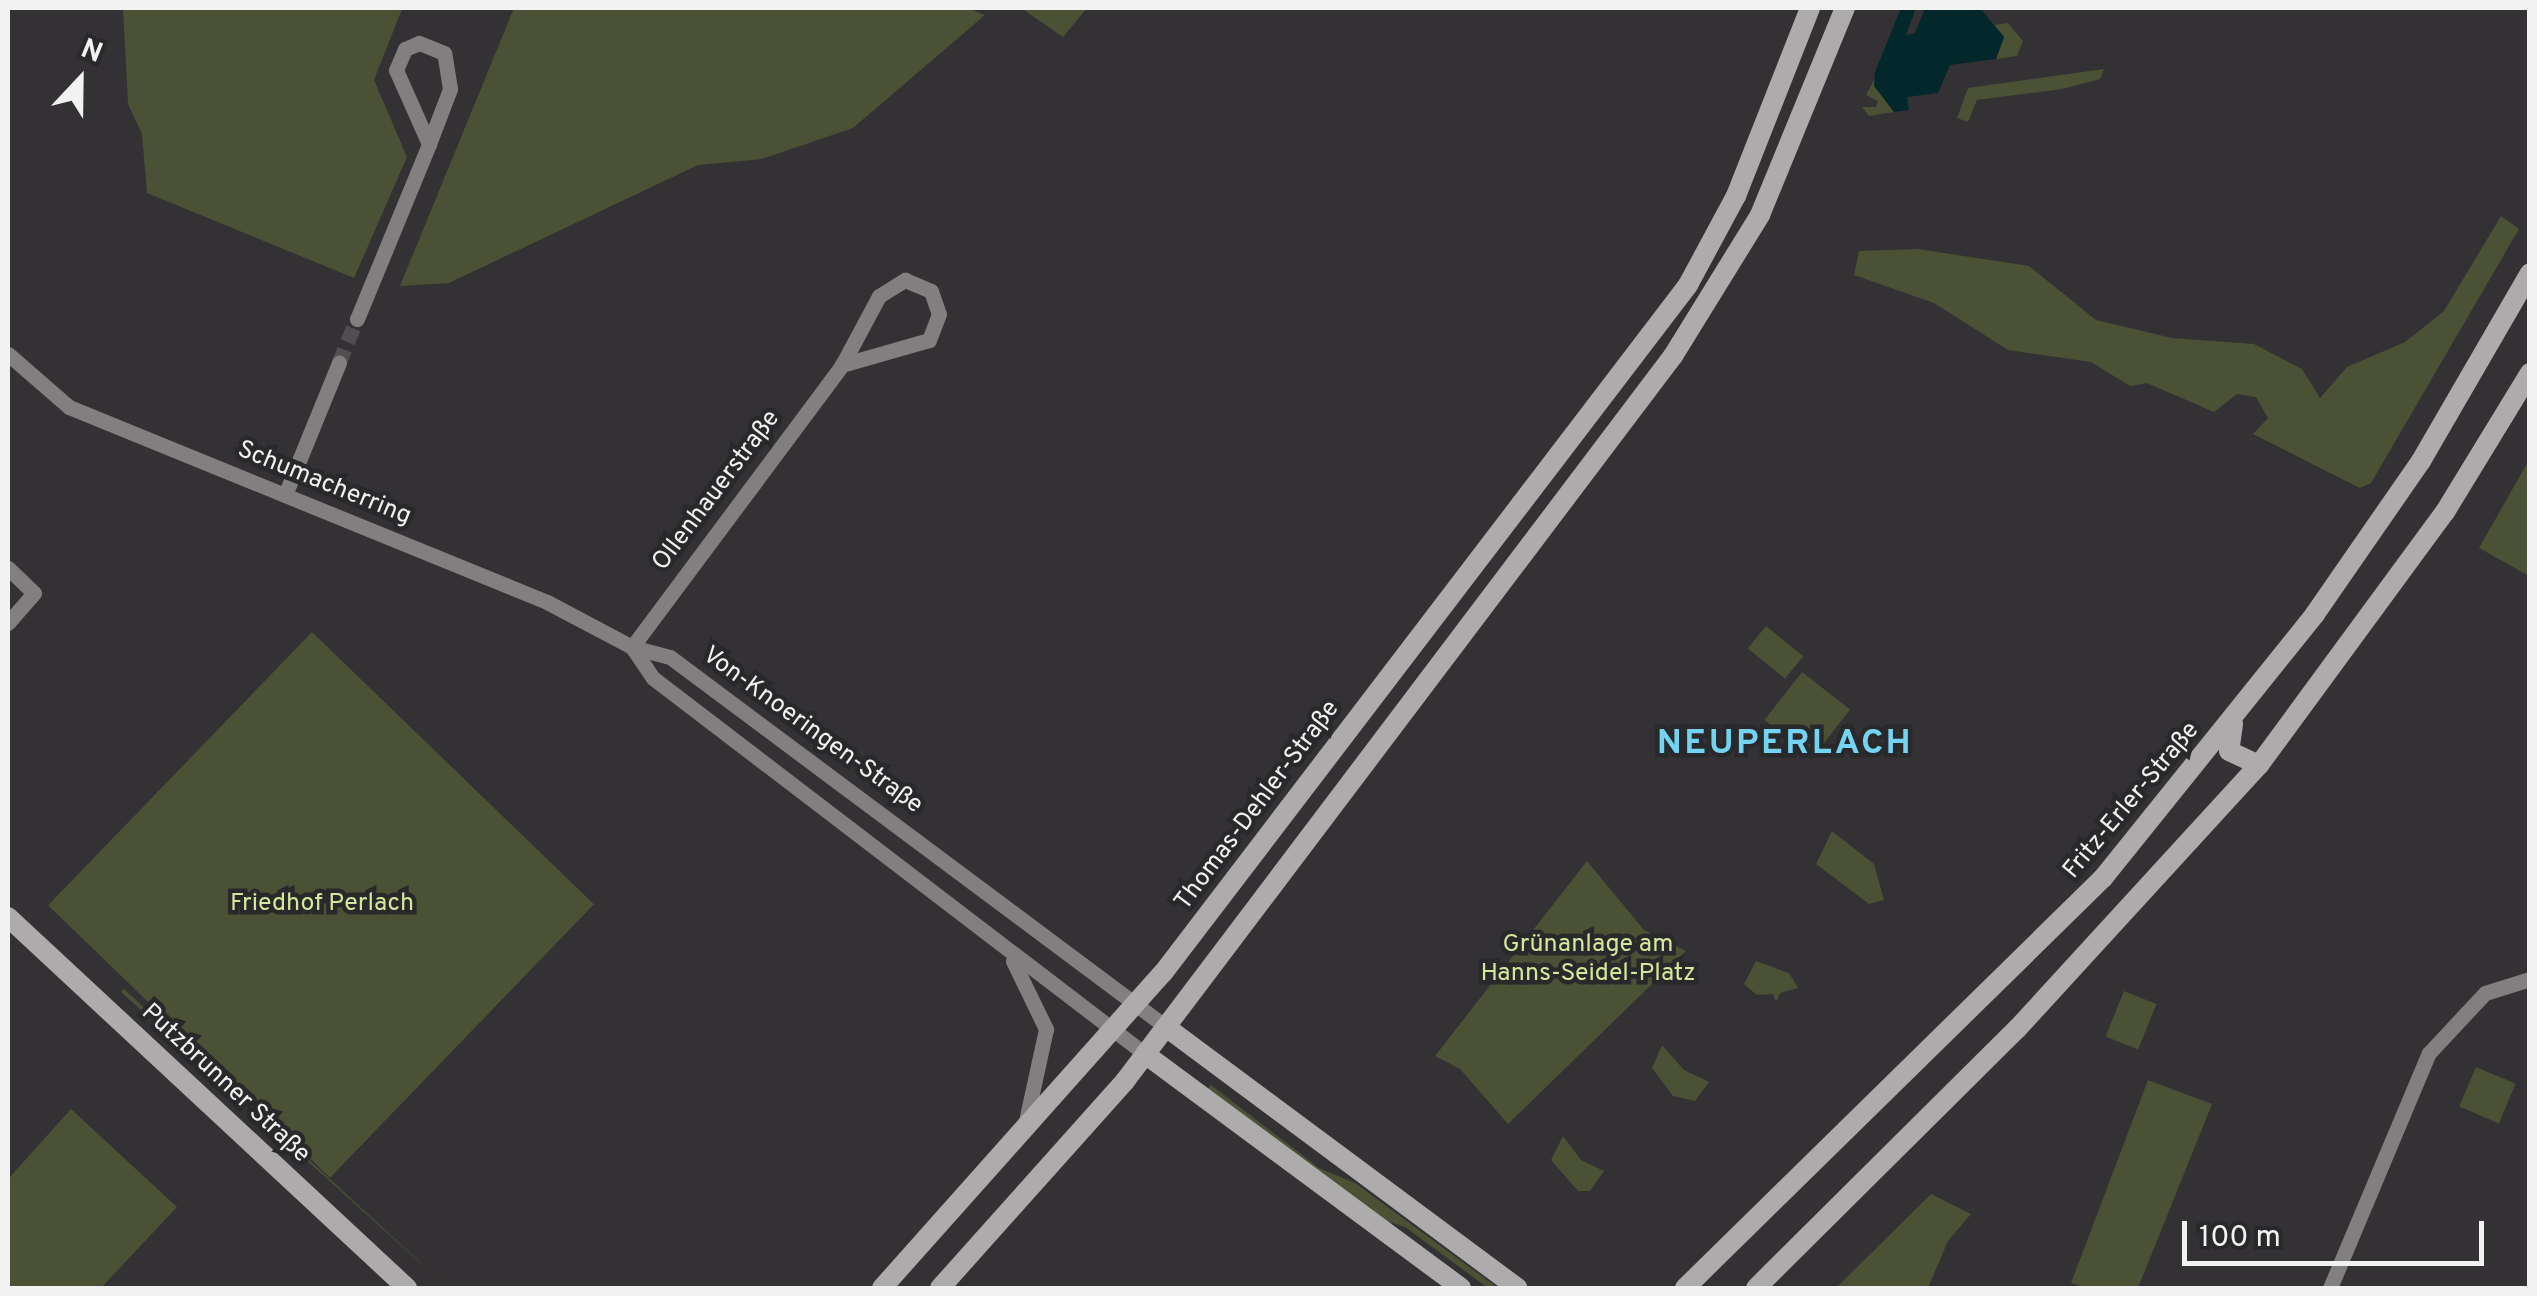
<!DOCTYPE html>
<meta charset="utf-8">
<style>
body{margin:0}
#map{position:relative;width:2537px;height:1296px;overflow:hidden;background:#333134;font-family:Overpass,sans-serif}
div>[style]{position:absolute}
.green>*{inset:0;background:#4a5135;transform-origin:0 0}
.water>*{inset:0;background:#02282b}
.street-tunnel>*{height:15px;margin-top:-7.5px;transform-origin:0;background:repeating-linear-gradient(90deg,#504e51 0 15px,transparent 0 23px)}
.street>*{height:15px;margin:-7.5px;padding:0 7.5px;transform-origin:7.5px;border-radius:7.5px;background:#817f7f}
.secondary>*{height:20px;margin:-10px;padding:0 10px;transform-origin:10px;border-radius:10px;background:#adabab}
span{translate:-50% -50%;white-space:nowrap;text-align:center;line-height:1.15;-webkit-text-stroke:9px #29282a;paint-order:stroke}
.street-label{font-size:25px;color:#f3f2f3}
.park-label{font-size:25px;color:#d5e79c}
.district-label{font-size:35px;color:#73d3f1;font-weight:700;letter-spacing:2.5px}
.frame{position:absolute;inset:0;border:10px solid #f3f2f3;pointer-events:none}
.north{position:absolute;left:30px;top:30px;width:100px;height:100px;-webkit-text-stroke:8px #29282a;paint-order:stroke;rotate:22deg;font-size:28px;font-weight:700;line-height:40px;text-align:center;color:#f3f2f3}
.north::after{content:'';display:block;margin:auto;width:35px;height:45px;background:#f3f2f3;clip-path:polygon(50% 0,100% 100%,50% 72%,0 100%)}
.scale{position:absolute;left:2182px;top:1221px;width:302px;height:45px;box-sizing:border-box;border:5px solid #f3f2f3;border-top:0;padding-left:12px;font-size:30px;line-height:35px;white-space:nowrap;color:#f3f2f3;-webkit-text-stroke:8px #29282a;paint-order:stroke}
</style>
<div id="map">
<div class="green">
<div style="clip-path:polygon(123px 8px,402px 9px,374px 80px,407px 157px,354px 278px,147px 193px,142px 134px,128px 104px)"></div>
<div style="clip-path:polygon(514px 8px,967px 8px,985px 15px,853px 128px,762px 159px,698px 165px,449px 283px,400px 286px)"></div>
<div style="clip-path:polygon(1021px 8px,1087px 8px,1063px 37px)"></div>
<div style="clip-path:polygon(2008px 23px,2023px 41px,2017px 56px,1996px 59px,2004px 37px,1994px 25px)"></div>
<div style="clip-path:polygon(2104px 69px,2100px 79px,2062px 89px,1977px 100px,1968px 122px,1957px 118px,1968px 88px)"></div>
<div style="clip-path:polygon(1879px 71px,1875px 86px,1894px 112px,1869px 116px,1862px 107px,1876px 107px,1878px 101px,1866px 95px)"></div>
<div style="clip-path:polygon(2501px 216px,2519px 229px,2371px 483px,2360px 488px,2253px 434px,2268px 418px,2256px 397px,2237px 394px,2214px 412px,2147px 383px,2130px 386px,2091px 362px,2008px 350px,1934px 303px,1854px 275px,1859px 251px,1918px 249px,2029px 266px,2096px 320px,2172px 338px,2254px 344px,2302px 369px,2320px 398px,2347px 367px,2405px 342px,2444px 311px)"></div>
<div style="clip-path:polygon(2529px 460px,2529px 576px,2479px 548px)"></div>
<div style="left:1766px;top:626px;width:48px;height:29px;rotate:39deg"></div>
<div style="left:312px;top:632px;width:392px;height:380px;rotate:44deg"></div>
<div style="left:1802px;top:672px;width:61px;height:61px;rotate:38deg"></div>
<div style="clip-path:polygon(1832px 831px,1874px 864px,1884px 900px,1869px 904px,1816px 864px)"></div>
<div style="clip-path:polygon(1587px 861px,1644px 930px,1686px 951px,1508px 1124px,1460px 1069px,1435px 1056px)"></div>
<div style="clip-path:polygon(1756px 961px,1789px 973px,1798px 988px,1780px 993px,1776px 1002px,1773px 994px,1757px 995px,1744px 984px)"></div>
<div style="clip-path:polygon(124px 989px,448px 1288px,121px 992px)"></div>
<div style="left:2124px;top:991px;width:35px;height:49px;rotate:22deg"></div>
<div style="clip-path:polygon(1662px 1045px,1684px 1070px,1709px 1082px,1695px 1101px,1673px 1096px,1652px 1068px)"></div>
<div style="left:2476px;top:1067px;width:43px;height:43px;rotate:23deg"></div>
<div style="clip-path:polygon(2148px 1080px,2212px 1104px,2138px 1288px,2086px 1288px,2071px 1283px)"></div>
<div style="clip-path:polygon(1211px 1085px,1319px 1168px,1355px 1183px,1498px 1288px,1488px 1288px,1405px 1227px,1376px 1218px,1207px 1090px)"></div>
<div style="clip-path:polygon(71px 1109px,177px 1207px,101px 1288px,8px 1288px,8px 1179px)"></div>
<div style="clip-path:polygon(1563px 1136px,1581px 1160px,1604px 1171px,1590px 1191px,1578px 1191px,1551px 1160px)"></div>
<div style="clip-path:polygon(1931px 1194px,1971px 1214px,1948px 1241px,1928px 1288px,1836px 1288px)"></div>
</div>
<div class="water">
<div style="clip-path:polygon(1901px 8px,1916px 8px,1906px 35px,1915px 33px,1925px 8px,1980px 8px,2004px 37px,1996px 59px,1950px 65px,1938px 93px,1907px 97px,1909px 110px,1894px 112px,1874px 86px,1875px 72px)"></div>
</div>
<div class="street-tunnel">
<div style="left:339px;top:363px;width:48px;rotate:-67.8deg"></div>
</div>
<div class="street">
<div style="left:357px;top:319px;width:189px;rotate:-67.6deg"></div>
<div style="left:429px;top:144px;width:59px;rotate:-69.1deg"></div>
<div style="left:450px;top:89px;width:36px;rotate:-99deg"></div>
<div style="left:444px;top:53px;width:27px;rotate:-158deg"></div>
<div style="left:419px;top:43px;width:15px;rotate:157deg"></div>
<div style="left:405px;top:49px;width:23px;rotate:113deg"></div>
<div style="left:396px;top:70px;width:81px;rotate:66deg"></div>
<div style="left:8px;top:354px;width:81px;rotate:41deg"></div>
<div style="left:69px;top:407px;width:516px;rotate:22.19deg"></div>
<div style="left:547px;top:602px;width:96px;rotate:27.9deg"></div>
<div style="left:632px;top:647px;width:39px;rotate:15deg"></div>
<div style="left:670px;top:657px;width:619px;rotate:36.72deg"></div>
<div style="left:285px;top:495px;width:143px;rotate:-67.8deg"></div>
<div style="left:8px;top:568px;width:36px;rotate:44deg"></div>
<div style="left:34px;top:593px;width:40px;rotate:131deg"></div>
<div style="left:632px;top:647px;width:37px;rotate:56deg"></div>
<div style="left:653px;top:678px;width:619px;rotate:37.39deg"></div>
<div style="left:632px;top:647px;width:352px;rotate:-53.3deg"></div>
<div style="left:842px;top:365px;width:78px;rotate:-61.8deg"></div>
<div style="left:879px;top:296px;width:31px;rotate:-32deg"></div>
<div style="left:905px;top:280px;width:28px;rotate:23deg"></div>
<div style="left:931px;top:291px;width:24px;rotate:71deg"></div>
<div style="left:939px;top:314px;width:28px;rotate:111deg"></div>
<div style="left:929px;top:340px;width:91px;rotate:164deg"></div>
<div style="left:1013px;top:961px;width:76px;rotate:64.1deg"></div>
<div style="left:1046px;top:1029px;width:94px;rotate:102.3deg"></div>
<div style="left:2330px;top:1288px;width:255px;rotate:-67.2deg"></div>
<div style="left:2429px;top:1053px;width:82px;rotate:-47deg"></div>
<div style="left:2485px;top:993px;width:47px;rotate:-17.3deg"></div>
</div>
<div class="secondary">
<div style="left:2233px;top:724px;width:27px;rotate:98deg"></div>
<div style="left:2229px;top:751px;width:33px;rotate:25deg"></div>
<div style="left:8px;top:917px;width:545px;rotate:42.92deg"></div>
<div style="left:1166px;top:1027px;width:438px;rotate:36.6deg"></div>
<div style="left:1145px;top:1054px;width:393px;rotate:36.5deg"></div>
<div style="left:882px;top:1288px;width:422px;rotate:-48.3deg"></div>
<div style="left:1163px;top:973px;width:865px;rotate:-52.65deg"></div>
<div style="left:1688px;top:285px;width:101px;rotate:-61.7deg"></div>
<div style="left:1736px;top:196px;width:202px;rotate:-68.5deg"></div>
<div style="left:940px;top:1288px;width:278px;rotate:-48.2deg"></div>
<div style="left:1125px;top:1081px;width:909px;rotate:-52.92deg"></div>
<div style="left:1673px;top:356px;width:166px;rotate:-58.3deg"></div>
<div style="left:1760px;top:215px;width:224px;rotate:-67.7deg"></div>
<div style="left:1685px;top:1288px;width:586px;rotate:-44.45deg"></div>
<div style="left:2103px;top:878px;width:339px;rotate:-51.2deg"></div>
<div style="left:2315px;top:614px;width:186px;rotate:-55.3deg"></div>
<div style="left:2421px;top:461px;width:217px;rotate:-59.9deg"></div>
<div style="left:1756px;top:1288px;width:368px;rotate:-44.8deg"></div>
<div style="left:2017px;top:1029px;width:358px;rotate:-47.5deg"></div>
<div style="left:2259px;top:765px;width:314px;rotate:-53.7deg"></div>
<div style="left:2445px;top:512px;width:163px;rotate:-58.6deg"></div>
</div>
<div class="street-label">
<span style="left:324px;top:484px;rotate:22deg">Schumacherring</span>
<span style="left:717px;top:491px;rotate:-53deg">Ollenhauerstraße</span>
<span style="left:812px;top:731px;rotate:36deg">Von-Knoeringen-Straße</span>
<span style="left:2132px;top:801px;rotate:-50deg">Fritz-Erler-Straße</span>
<span style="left:1258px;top:806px;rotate:-53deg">Thomas-Dehler-Straße</span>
<span style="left:225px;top:1084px;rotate:43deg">Putzbrunner Straße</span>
</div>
<div class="park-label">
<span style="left:322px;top:904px">Friedhof Perlach</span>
<span style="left:1588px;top:960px">Grünanlage am<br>Hanns-Seidel-Platz</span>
</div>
<div class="district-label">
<span style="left:1785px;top:744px">NEUPERLACH</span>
</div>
<div class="frame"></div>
<div class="north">N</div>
<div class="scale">100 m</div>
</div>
